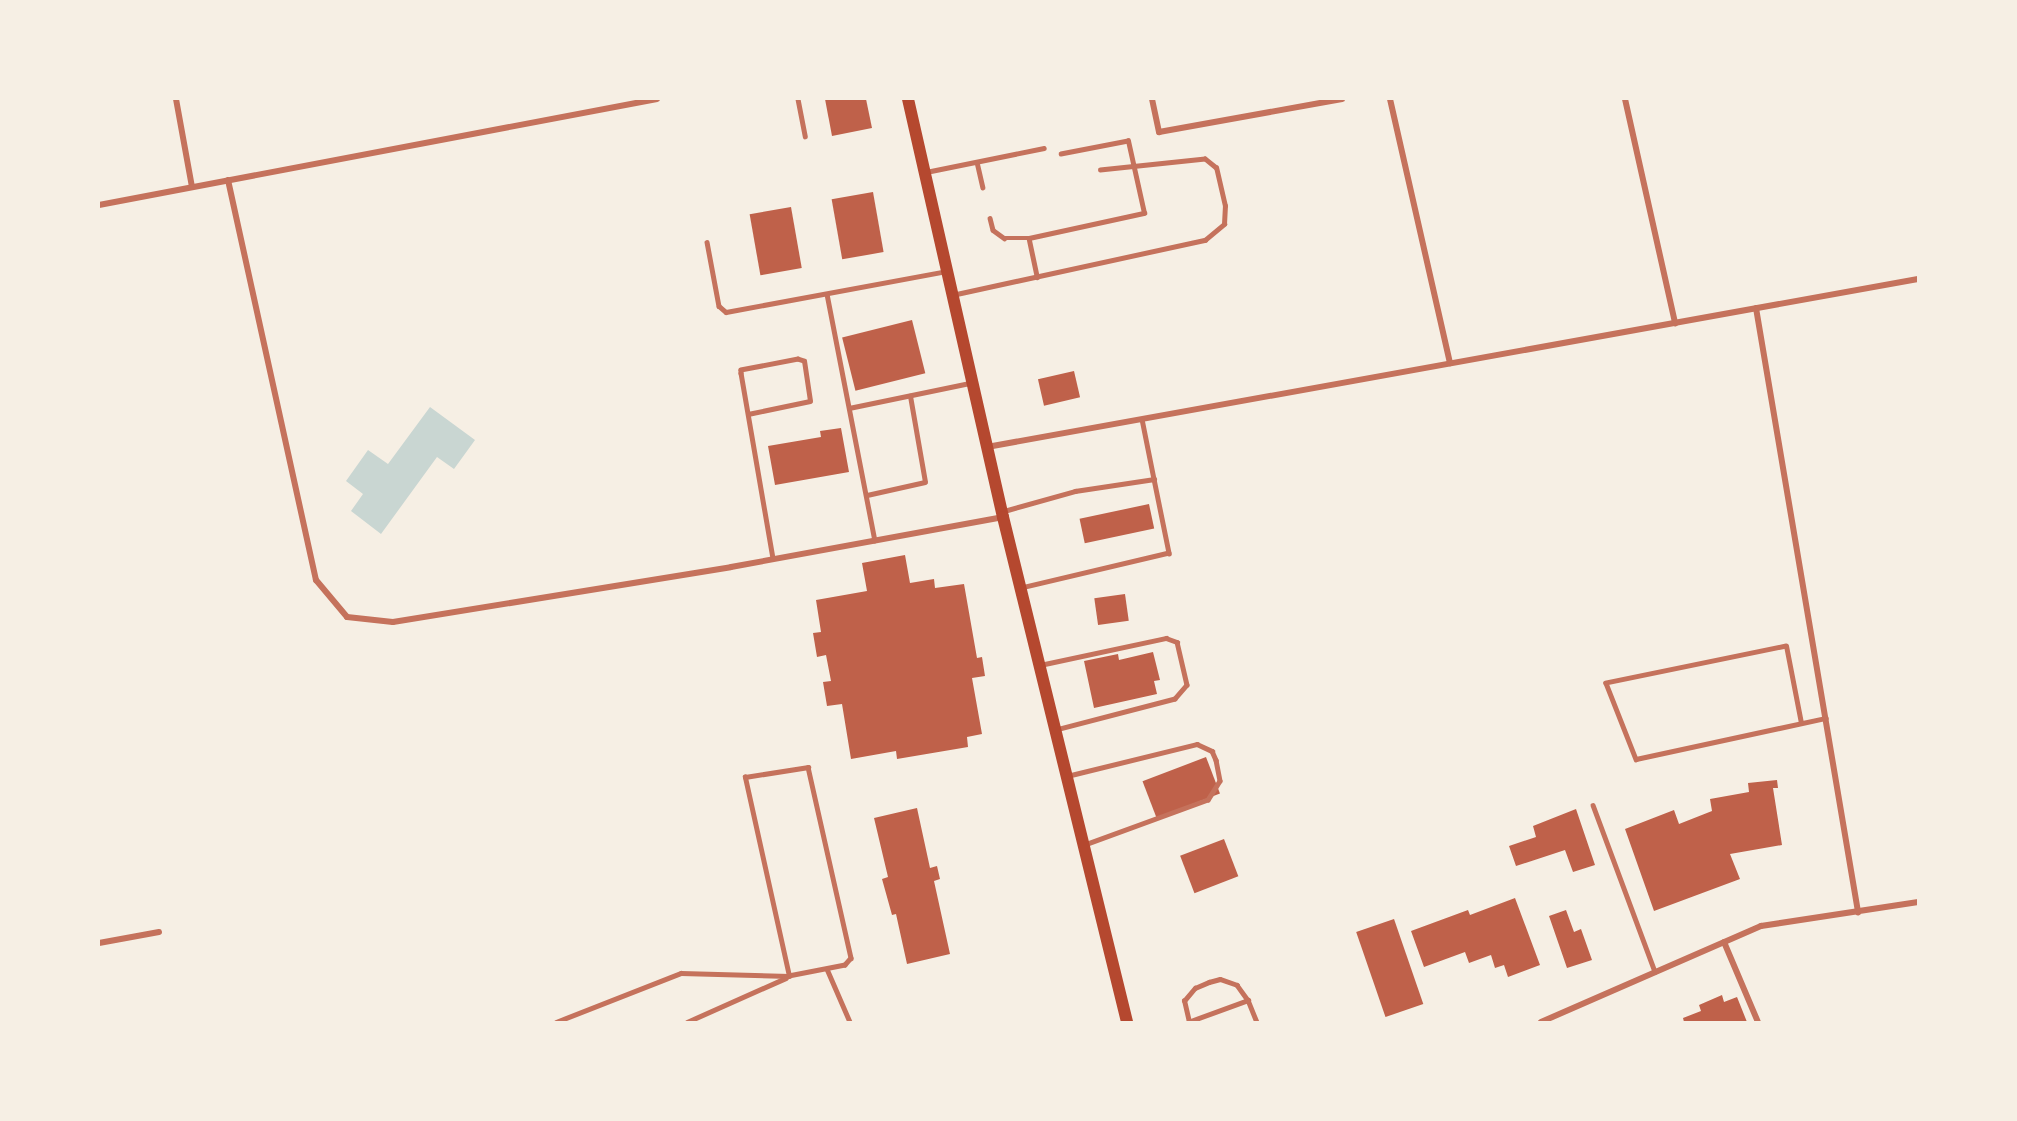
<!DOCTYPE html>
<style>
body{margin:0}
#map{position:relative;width:2017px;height:1121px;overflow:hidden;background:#f6efe4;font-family:"Open Sans",sans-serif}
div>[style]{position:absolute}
.water>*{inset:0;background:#c9d6d2}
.building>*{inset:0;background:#bf614a;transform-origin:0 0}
.service>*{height:4.5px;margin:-2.25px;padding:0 2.25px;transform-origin:2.25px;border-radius:2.25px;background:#c5725c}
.minor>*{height:6px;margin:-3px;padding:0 3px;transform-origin:3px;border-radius:3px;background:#c5725c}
.secondary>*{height:12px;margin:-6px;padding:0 6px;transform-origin:6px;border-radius:6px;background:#b5482f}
span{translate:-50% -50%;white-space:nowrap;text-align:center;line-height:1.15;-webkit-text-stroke:5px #f6efe4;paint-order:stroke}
.frame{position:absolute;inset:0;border:100px solid #f6efe4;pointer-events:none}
</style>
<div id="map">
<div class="water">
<div style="clip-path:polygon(430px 407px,475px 440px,454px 469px,437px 457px,381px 534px,351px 511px,363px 494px,346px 481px,368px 450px,388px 464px)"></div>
</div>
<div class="building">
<div style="clip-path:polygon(825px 99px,866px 99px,872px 128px,832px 136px)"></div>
<div style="left:873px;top:192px;width:61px;height:42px;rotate:80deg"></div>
<div style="left:791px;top:207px;width:62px;height:42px;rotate:80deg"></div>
<div style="left:912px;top:320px;width:55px;height:72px;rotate:76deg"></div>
<div style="left:1074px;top:371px;width:27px;height:37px;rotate:77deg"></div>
<div style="clip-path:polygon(841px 428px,849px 472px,775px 485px,768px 446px,821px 437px,820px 431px)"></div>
<div style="left:1149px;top:504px;width:25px;height:71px;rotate:78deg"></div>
<div style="clip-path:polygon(905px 555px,910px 583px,934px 579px,935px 588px,964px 584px,977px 658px,982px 657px,985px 676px,972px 678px,982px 734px,967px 737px,968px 747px,897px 759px,896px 751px,851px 759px,842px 704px,827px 706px,823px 682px,831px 681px,826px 655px,817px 657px,813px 633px,821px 632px,816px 600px,867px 591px,862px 563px)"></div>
<div style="left:1125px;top:594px;width:27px;height:31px;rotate:82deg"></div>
<div style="clip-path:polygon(1153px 652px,1160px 680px,1154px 681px,1157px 694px,1094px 708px,1084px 661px,1118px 654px,1119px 660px)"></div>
<div style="left:1206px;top:757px;width:39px;height:68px;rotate:69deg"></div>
<div style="clip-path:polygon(1777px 780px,1778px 788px,1773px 788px,1782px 845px,1730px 854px,1740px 879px,1654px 911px,1625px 829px,1674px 810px,1679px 824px,1712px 811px,1710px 799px,1749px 792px,1748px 783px)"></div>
<div style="clip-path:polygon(917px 808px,930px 868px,937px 866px,940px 879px,934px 881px,950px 954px,907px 964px,896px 914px,892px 915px,882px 879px,888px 877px,874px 818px)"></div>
<div style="clip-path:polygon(1576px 809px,1595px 865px,1573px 872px,1565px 850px,1516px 866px,1509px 846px,1536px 837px,1533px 826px)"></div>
<div style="left:1224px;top:839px;width:40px;height:47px;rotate:69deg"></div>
<div style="clip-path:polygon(1515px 898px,1540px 965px,1508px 977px,1504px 965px,1495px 968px,1491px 955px,1469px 963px,1465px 952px,1424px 967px,1411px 931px,1468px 910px,1470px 915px)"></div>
<div style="clip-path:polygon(1566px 910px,1574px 932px,1581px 929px,1592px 960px,1567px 968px,1549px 916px)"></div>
<div style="left:1394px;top:919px;width:90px;height:40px;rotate:71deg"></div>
<div style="clip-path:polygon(1722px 995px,1724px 1002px,1737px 997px,1747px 1022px,1684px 1022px,1683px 1018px,1701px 1011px,1699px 1005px)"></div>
</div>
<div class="service">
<div style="left:798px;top:99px;width:38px;rotate:79deg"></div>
<div style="left:977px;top:162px;width:26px;rotate:77deg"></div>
<div style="left:926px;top:172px;width:120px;rotate:-11.5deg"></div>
<div style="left:990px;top:218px;width:12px;rotate:76deg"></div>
<div style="left:993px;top:230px;width:14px;rotate:36deg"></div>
<div style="left:1004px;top:238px;width:25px"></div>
<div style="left:1029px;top:238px;width:118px;rotate:-12.3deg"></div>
<div style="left:1144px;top:213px;width:74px;rotate:-102.5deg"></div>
<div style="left:1128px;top:141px;width:68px;rotate:169deg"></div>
<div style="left:1029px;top:238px;width:40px;rotate:78deg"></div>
<div style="left:707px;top:242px;width:65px;rotate:79.4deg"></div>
<div style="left:719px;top:306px;width:9px;rotate:41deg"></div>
<div style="left:726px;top:312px;width:225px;rotate:-10.5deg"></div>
<div style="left:827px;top:294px;width:251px;rotate:79deg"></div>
<div style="left:952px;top:295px;width:259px;rotate:-12.3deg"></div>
<div style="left:1205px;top:240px;width:25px;rotate:-40deg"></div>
<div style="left:1224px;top:224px;width:18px;rotate:-87deg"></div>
<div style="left:1225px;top:206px;width:39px;rotate:-103deg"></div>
<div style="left:1216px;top:168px;width:14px;rotate:-141deg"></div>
<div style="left:1205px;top:159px;width:105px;rotate:174deg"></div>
<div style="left:849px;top:408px;width:124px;rotate:-11.7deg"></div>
<div style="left:748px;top:414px;width:63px;rotate:-11.8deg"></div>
<div style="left:810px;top:401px;width:40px;rotate:-98.5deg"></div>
<div style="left:804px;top:361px;width:6px;rotate:-162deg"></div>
<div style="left:798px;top:359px;width:58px;rotate:169.1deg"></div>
<div style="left:741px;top:370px;width:3px;rotate:90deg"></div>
<div style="left:741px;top:373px;width:188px;rotate:80.2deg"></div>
<div style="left:1142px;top:419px;width:61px;rotate:78.7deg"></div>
<div style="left:867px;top:495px;width:59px;rotate:-12.6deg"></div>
<div style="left:925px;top:482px;width:87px;rotate:-99.9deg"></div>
<div style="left:1004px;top:511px;width:74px;rotate:-15.7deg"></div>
<div style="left:1075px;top:491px;width:80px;rotate:-8.6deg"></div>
<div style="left:1154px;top:479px;width:76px;rotate:78.5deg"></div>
<div style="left:1169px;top:553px;width:152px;rotate:166.7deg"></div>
<div style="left:1040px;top:665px;width:129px;rotate:-12.1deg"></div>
<div style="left:1166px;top:638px;width:12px;rotate:20deg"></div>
<div style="left:1177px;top:642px;width:44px;rotate:76.9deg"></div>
<div style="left:1187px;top:685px;width:18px;rotate:131deg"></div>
<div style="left:1175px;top:699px;width:123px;rotate:165.4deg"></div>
<div style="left:1801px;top:723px;width:78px;rotate:-101deg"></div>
<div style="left:1786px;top:646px;width:184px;rotate:168.4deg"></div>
<div style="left:1606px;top:683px;width:82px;rotate:68.5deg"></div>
<div style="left:1636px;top:759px;width:194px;rotate:-12.2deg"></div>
<div style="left:808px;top:767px;width:196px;rotate:77.3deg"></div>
<div style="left:851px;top:958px;width:9px;rotate:131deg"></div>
<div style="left:845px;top:965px;width:57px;rotate:168.9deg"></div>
<div style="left:789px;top:976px;width:204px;rotate:-102.5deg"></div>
<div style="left:745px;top:777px;width:64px;rotate:-9deg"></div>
<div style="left:1067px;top:776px;width:134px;rotate:-13.8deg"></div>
<div style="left:1197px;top:744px;width:17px;rotate:25deg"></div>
<div style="left:1212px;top:751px;width:10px;rotate:66deg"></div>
<div style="left:1216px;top:760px;width:21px;rotate:79deg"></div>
<div style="left:1220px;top:781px;width:22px;rotate:122deg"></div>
<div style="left:1208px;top:800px;width:131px;rotate:159.9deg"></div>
<div style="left:1593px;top:805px;width:178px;rotate:69.6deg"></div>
<div style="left:827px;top:969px;width:58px;rotate:66.5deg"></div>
<div style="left:556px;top:1022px;width:134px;rotate:-21.4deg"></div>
<div style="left:681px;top:973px;width:108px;rotate:1.6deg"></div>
<div style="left:687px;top:1022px;width:108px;rotate:-24deg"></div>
<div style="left:1188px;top:1022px;width:64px;rotate:-20.1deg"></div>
<div style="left:1248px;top:1000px;width:24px;rotate:68deg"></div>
<div style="left:1189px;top:1022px;width:22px;rotate:-103deg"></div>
<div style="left:1184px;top:1001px;width:17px;rotate:-50deg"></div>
<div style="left:1195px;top:988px;width:15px;rotate:-23deg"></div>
<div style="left:1209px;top:982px;width:11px;rotate:-15deg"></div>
<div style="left:1220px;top:979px;width:18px;rotate:19deg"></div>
<div style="left:1237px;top:985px;width:19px;rotate:54deg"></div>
</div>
<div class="minor">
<div style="left:176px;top:99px;width:89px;rotate:79.7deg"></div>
<div style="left:1152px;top:99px;width:34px;rotate:78deg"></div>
<div style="left:1159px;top:132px;width:186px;rotate:-10.2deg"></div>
<div style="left:1390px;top:99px;width:271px;rotate:77.2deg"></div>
<div style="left:1625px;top:99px;width:230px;rotate:77.4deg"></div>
<div style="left:228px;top:180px;width:410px;rotate:77.6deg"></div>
<div style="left:316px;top:580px;width:48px;rotate:50deg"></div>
<div style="left:347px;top:617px;width:46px;rotate:6.2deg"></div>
<div style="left:393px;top:622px;width:342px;rotate:-9.2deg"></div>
<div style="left:731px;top:567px;width:277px;rotate:-10.4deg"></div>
<div style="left:99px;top:205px;width:568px;rotate:-10.76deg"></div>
<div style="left:1756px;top:308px;width:613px;rotate:80.41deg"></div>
<div style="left:987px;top:447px;width:946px;rotate:-10.23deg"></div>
<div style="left:1724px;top:942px;width:87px;rotate:67deg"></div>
<div style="left:99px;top:943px;width:61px;rotate:-10.4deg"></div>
<div style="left:1541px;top:1022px;width:240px;rotate:-23.6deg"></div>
<div style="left:1761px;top:926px;width:159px;rotate:-8.7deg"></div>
</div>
<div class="secondary">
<div style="left:908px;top:99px;width:429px;rotate:77.2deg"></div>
<div style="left:1003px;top:517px;width:520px;rotate:76.2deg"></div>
</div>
<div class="frame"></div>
</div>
